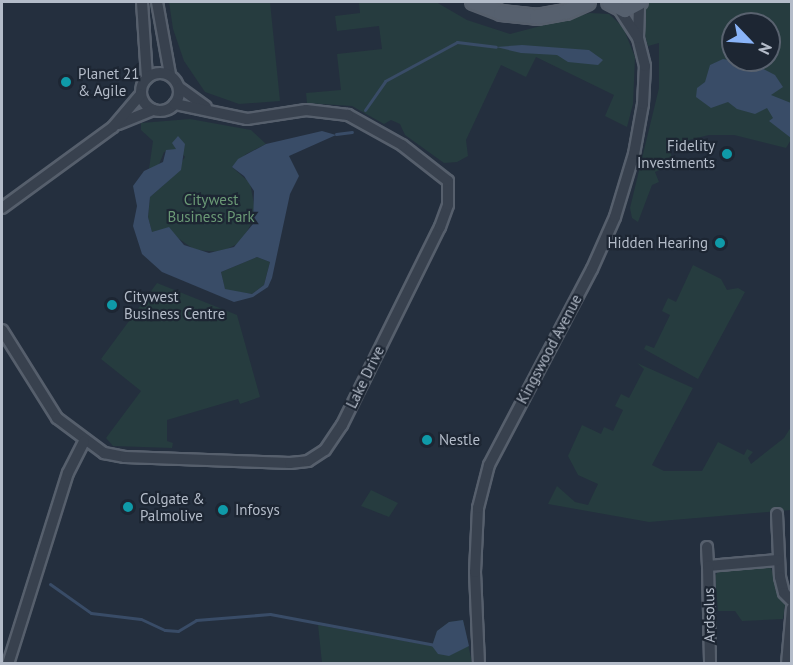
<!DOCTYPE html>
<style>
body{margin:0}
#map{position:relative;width:793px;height:665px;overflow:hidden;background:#242f3e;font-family:"PT Sans",sans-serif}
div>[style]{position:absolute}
.green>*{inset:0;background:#263c3f}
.water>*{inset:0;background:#394c67}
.stream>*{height:3px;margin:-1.5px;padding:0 1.5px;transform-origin:1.5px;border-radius:1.5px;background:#394c67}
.roads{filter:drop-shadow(2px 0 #565f6c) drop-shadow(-2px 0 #565f6c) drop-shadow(0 2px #565f6c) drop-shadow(0 -2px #565f6c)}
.minor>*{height:10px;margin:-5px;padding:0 5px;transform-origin:5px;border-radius:5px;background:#38414e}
.minor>.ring{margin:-5px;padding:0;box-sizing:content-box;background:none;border:10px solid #38414e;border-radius:50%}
.major>*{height:14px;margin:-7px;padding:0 7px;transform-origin:7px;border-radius:7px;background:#56606e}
.dots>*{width:16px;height:16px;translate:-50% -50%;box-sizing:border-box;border:3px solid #1d2633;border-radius:50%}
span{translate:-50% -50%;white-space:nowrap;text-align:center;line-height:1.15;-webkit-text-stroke:4.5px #1d2633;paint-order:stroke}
.poi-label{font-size:15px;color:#b4bcc9}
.left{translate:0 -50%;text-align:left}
.right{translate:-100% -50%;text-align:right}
.park-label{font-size:15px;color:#6b9a76}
.street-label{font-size:15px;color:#b4bcc9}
.frame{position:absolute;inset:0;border:3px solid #b4bcc9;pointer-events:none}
.north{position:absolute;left:721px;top:12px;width:60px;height:60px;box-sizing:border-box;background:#1d2633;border:2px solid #59626f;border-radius:50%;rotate:115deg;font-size:16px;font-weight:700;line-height:24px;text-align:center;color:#b4bcc9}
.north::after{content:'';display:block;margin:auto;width:21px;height:27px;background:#8ab4f8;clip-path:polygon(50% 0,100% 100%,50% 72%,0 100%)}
</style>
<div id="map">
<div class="green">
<div style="clip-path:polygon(169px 2px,270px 2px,280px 101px,239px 104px,205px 92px,184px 61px,173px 29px)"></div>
<div style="clip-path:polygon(359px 2px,436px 2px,467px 20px,510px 34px,590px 13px,609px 14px,623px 27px,635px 57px,633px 104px,627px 127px,605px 116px,614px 95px,536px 57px,526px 77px,501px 65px,466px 140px,468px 156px,457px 162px,444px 163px,405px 135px,400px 124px,391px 120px,384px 124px,352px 106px,307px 103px,306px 93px,341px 90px,337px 54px,382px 49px,379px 26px,337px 31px,335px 16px,360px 13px)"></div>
<div style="clip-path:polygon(evenodd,646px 2px,791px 2px,792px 138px,786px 148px,734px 135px,709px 135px,669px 145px,673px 164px,655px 172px,659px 182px,652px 185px,638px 222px,632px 218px,630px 208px,659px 88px,659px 43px,648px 46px,644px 32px,642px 14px,646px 2px,733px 24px,769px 24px,769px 60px,733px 60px,733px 24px)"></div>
<div style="clip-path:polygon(190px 119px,251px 130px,266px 144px,246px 154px,232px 167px,250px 183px,256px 215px,241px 242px,221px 252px,195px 250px,175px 236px,152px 232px,148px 217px,150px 197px,168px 181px,185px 157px,176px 146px,177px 149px,164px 152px,158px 167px,149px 169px,153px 141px,141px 130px,141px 123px)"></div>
<div style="clip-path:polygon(257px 257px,270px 262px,264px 285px,252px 294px,225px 290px,221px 272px)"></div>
<div style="clip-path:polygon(693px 265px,721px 279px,727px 290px,738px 288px,745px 292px,698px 379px,644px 349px,646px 345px,654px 348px,670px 315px,662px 311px,668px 298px,676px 302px)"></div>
<div style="clip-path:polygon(157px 283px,237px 315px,260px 397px,240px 404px,238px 399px,167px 420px,167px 441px,173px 443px,172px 448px,113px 446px,106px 438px,141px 391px,101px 359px)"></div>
<div style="clip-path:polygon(637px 363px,693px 388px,652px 465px,664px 471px,702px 471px,718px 442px,744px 455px,747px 449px,753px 452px,748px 458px,751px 464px,784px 438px,791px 427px,791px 510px,649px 522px,548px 504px,557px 486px,575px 502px,588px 505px,598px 484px,578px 475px,568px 456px,582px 425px,601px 434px,604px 427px,613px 431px,623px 410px,615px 406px,621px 394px,629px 398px,644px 369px)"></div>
<div style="clip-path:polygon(371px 490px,398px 503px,389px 517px,361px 506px)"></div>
<div style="clip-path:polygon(770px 566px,785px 605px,783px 619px,742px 621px,735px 611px,718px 611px,715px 576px,719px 570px)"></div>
<div style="clip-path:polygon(463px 620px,472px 663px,322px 663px,318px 625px,432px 646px,437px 631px,449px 622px)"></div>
</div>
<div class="water">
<div style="clip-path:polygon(522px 45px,589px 50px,603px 60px,598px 65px,568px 62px,557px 55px,521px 53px,496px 47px)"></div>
<div style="clip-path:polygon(723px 59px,744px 63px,749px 68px,756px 65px,775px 75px,783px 87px,771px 95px,791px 103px,791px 138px,769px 121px,773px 118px,767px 108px,755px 114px,737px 109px,728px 102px,711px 108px,696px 97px,697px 88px,705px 82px,710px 65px)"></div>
<div style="clip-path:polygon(evenodd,322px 131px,336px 135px,289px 156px,299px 176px,290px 194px,272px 278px,268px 287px,253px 297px,234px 302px,162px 272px,142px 254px,133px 226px,137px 206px,133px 186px,144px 171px,163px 162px,166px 150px,176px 149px,172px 143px,178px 136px,185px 144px,181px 170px,150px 197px,148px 217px,152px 232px,169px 227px,184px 245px,209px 253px,234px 247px,253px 224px,254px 191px,244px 176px,232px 167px,238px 159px,266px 144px,322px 131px,257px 257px,270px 262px,264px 285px,252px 294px,225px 289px,221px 272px,257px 257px)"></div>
<div style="clip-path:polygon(463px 620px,469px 646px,449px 656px,438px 654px,432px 646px,437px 631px,449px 622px)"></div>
</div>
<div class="stream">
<div style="left:365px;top:110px;width:35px;rotate:-55deg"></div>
<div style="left:385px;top:81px;width:82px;rotate:-28.4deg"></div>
<div style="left:457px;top:42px;width:39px;rotate:7deg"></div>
<div style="left:336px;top:134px;width:16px;rotate:-7deg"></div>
<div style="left:50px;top:584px;width:50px;rotate:35.3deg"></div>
<div style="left:91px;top:613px;width:50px;rotate:6.8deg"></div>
<div style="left:141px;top:619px;width:26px;rotate:25deg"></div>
<div style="left:165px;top:630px;width:13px;rotate:4deg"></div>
<div style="left:178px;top:631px;width:21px;rotate:-31deg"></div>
<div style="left:196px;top:620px;width:74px;rotate:-4.6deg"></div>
<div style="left:270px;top:614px;width:168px;rotate:10.6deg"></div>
</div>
<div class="roads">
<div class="minor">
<div style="left:142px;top:2px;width:76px;rotate:86.2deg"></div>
<div style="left:157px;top:2px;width:73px;rotate:79.8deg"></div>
<div style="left:638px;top:37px;width:35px;rotate:-88deg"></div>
<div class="ring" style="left:141px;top:73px;width:28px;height:28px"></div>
<div style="left:180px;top:88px;width:32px;rotate:36deg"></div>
<div style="left:118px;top:124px;width:38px;rotate:-22deg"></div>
<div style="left:2px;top:208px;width:137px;rotate:-36.1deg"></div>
<div style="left:113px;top:127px;width:43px;rotate:-49.7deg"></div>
<div style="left:2px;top:330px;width:104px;rotate:58deg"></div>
<div style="left:57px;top:418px;width:59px;rotate:36.7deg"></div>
<div style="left:104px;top:453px;width:21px;rotate:11deg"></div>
<div style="left:125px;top:457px;width:165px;rotate:2.1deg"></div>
<div style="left:290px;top:463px;width:18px;rotate:-6deg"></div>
<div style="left:308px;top:461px;width:20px;rotate:-33deg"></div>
<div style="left:325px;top:450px;width:30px;rotate:-56deg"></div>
<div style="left:342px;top:425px;width:221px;rotate:-63.7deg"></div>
<div style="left:440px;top:227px;width:23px;rotate:-70deg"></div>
<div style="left:448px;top:205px;width:24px;rotate:-90deg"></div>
<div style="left:448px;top:181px;width:58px;rotate:-142deg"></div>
<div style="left:402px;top:145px;width:62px;rotate:-150.9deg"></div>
<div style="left:348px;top:115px;width:42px;rotate:-173.2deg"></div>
<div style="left:306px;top:110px;width:60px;rotate:171.3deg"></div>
<div style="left:247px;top:119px;width:74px;rotate:-168.2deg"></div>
<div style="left:777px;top:514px;width:63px;rotate:87.3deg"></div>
<div style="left:780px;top:577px;width:16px;rotate:76deg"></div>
<div style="left:784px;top:593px;width:11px;rotate:45deg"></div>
<div style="left:707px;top:547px;width:19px;rotate:87deg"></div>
<div style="left:708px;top:566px;width:70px;rotate:-4.9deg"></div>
<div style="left:708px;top:566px;width:98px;rotate:88.8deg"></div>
<div style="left:8px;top:664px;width:200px;rotate:-72.6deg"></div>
<div style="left:68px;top:473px;width:35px;rotate:-63deg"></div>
<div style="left:479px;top:664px;width:92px;rotate:-92.5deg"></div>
<div style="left:475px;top:572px;width:64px;rotate:-87.3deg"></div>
<div style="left:478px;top:508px;width:44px;rotate:-75.7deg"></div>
<div style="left:489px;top:465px;width:221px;rotate:-62.3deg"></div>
<div style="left:592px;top:269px;width:57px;rotate:-66.1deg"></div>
<div style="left:615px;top:217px;width:66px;rotate:-73.2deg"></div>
<div style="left:634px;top:154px;width:51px;rotate:-79.8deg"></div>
<div style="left:643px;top:104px;width:38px;rotate:-87deg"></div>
<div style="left:645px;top:66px;width:29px;rotate:-104deg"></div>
<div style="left:638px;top:38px;width:33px;rotate:-123deg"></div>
<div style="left:787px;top:664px;width:56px;rotate:-84.9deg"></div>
</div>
<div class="major">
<div style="left:473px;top:2px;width:30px;rotate:21deg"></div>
<div style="left:501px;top:13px;width:36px;rotate:6deg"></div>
<div style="left:537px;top:17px;width:29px;rotate:-10deg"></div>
<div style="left:566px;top:12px;width:24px;rotate:-24deg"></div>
<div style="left:609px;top:2px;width:18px;rotate:27deg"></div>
<div style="left:625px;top:10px;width:17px;rotate:-28deg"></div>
</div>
</div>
<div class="dots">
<div style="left:66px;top:82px;background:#0f9aa8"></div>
<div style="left:727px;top:154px;background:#0f9aa8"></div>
<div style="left:720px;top:243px;background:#0f9aa8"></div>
<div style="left:112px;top:305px;background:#0f9aa8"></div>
<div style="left:427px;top:440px;background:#0f9aa8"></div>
<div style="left:128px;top:507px;background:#0f9aa8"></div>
<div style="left:223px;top:510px;background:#0f9aa8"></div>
</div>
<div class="poi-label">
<span class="left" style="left:78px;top:82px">Planet 21<br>&amp; Agile</span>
<span class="right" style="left:715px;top:154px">Fidelity<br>Investments</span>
<span class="right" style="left:708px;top:243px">Hidden Hearing</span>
<span class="left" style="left:124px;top:305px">Citywest<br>Business Centre</span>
<span class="left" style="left:439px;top:440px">Nestle</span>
<span class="left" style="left:140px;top:507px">Colgate &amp;<br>Palmolive</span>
<span class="left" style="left:235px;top:510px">Infosys</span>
</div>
<div class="park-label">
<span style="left:211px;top:208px">Citywest<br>Business Park</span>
</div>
<div class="street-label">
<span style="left:549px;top:349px;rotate:-62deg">Kingswood Avenue</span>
<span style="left:365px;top:377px;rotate:-64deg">Lake Drive</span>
<span style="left:709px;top:615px;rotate:-91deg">Ardsolus</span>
</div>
<div class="frame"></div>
<div class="north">N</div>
</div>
